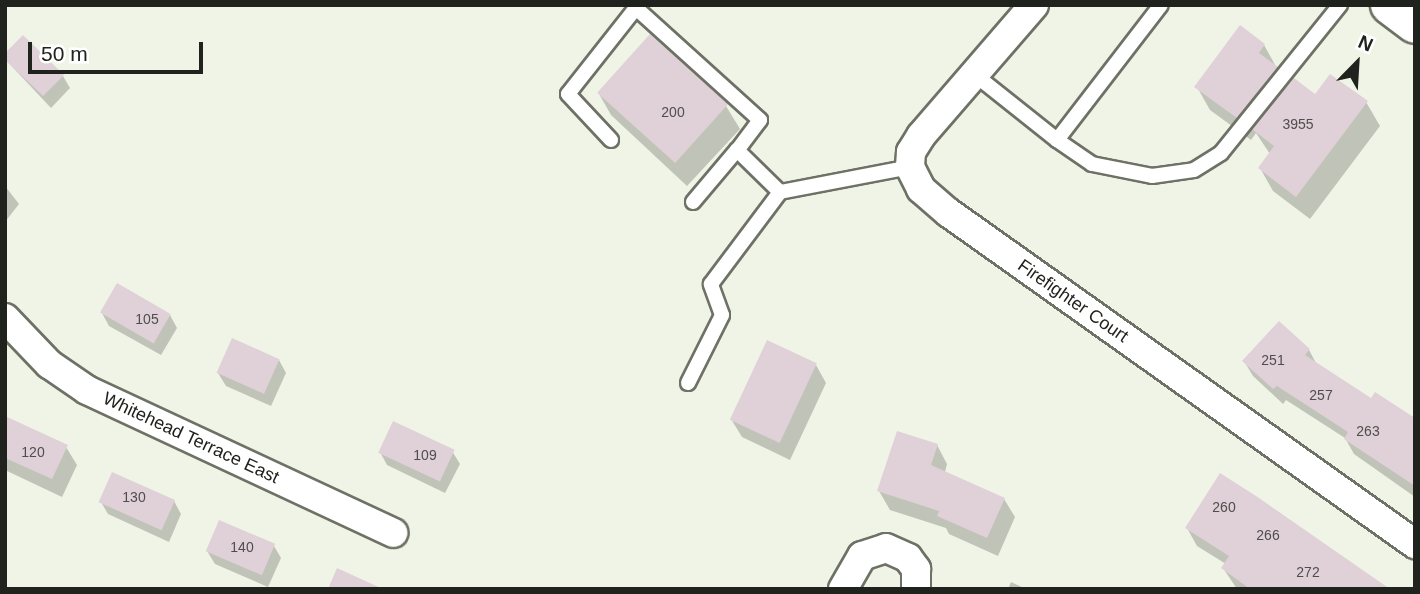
<!DOCTYPE html>
<style>
body{margin:0}
#map{position:relative;width:1420px;height:594px;overflow:hidden;background:#f0f4e6;font-family:Arial,sans-serif}
div>[style]{position:absolute}
.shadow>*{inset:0;background:#0003}
.building>*{inset:0;background:#dfd1d7;transform-origin:0 0}
.roads{filter:drop-shadow(2px 0 #6e7165) drop-shadow(-2px 0 #6e7165) drop-shadow(0 2px #6e7165) drop-shadow(0 -2px #6e7165)}
.service>*{height:14px;margin:-7px;padding:0 7px;transform-origin:7px;border-radius:7px;background:#fff}
.minor>*{height:28px;margin:-14px;padding:0 14px;transform-origin:14px;border-radius:14px;background:#fff}
.trunk>*{height:38px;margin:-19px;padding:0 19px;transform-origin:19px;border-radius:19px;background:#fff}
span{translate:-50% -50%;white-space:nowrap;text-align:center;line-height:1.15;-webkit-text-stroke:5px #fff;paint-order:stroke}
.number-label{font-size:14px;color:#504e4c}
.number-label span{-webkit-text-stroke-width:0}
.street-label{font-size:18px;color:#20221d}
.frame{position:absolute;inset:0;border:7px solid #20221d;pointer-events:none}
.north{position:absolute;left:1322px;top:28px;width:70px;height:70px;-webkit-text-stroke:5px #fff;paint-order:stroke;rotate:24deg;font-size:19px;font-weight:700;line-height:28px;text-align:center;color:#20221d}
.north::after{content:'';display:block;margin:auto;width:24px;height:32px;background:#20221d;clip-path:polygon(50% 0,100% 100%,50% 72%,0 100%)}
.scale{position:absolute;left:28px;top:42px;width:175px;height:32px;box-sizing:border-box;border:4px solid #20221d;border-top:0;padding-left:9px;font-size:21px;line-height:24px;white-space:nowrap;color:#20221d;-webkit-text-stroke:5px #fff;paint-order:stroke}
</style>
<div id="map">
<div class="shadow">
<div style="clip-path:polygon(1264px 45px,1288px 88px,1316px 97px,1366px 102px,1380px 126px,1310px 219px,1273px 191px,1260px 168px,1270px 154px,1256px 133px,1251px 140px,1210px 110px,1197px 87px)"></div>
<div style="clip-path:polygon(5px 59px,63px 76px,70px 88px,51px 108px)"></div>
<div style="clip-path:polygon(598px 92px,726px 106px,740px 129px,687px 186px,611px 115px)"></div>
<div style="clip-path:polygon(5px 186px,19px 204px,5px 222px)"></div>
<div style="clip-path:polygon(102px 313px,170px 315px,177px 328px,161px 355px,109px 326px)"></div>
<div style="clip-path:polygon(1309px 350px,1317px 365px,1372px 400px,1415px 418px,1415px 497px,1354px 454px,1345px 438px,1286px 400px,1283px 404px,1253px 376px,1244px 361px)"></div>
<div style="clip-path:polygon(279px 360px,286px 373px,271px 406px,226px 386px,218px 373px)"></div>
<div style="clip-path:polygon(816px 365px,826px 383px,790px 460px,742px 437px,731px 419px)"></div>
<div style="clip-path:polygon(5px 426px,66px 447px,77px 465px,62px 497px,5px 470px)"></div>
<div style="clip-path:polygon(937px 445px,947px 464px,945px 472px,1004px 499px,1015px 517px,998px 556px,949px 534px,946px 528px,890px 510px,879px 491px)"></div>
<div style="clip-path:polygon(452px 451px,460px 464px,445px 493px,387px 465px,380px 452px)"></div>
<div style="clip-path:polygon(174px 501px,181px 514px,169px 542px,108px 514px,101px 502px)"></div>
<div style="clip-path:polygon(1187px 528px,1386px 589px,1237px 589px,1223px 568px,1226px 564px,1197px 546px)"></div>
<div style="clip-path:polygon(274px 546px,281px 558px,268px 587px,215px 564px,207px 551px)"></div>
<div style="clip-path:polygon(1011px 582px,1026px 589px,1008px 589px)"></div>
</div>
<div class="building">
<div style="clip-path:polygon(1240px 25px,1265px 44px,1259px 53px,1278px 67px,1237px 118px,1194px 87px)"></div>
<div style="left:650px;top:34px;width:105px;height:79px;rotate:42deg"></div>
<div style="clip-path:polygon(23px 35px,64px 75px,43px 96px,5px 60px,5px 53px)"></div>
<div style="clip-path:polygon(1330px 74px,1368px 101px,1296px 197px,1258px 168px,1274px 146px,1252px 129px,1294px 78px,1315px 94px)"></div>
<div style="left:117px;top:283px;width:62px;height:34px;rotate:30deg"></div>
<div style="clip-path:polygon(1279px 321px,1310px 349px,1305px 355px,1371px 398px,1375px 392px,1415px 418px,1415px 486px,1344px 439px,1348px 432px,1277px 386px,1273px 389px,1242px 361px)"></div>
<div style="left:232px;top:338px;width:52px;height:38px;rotate:24deg"></div>
<div style="left:767px;top:340px;width:55px;height:88px;rotate:25deg"></div>
<div style="clip-path:polygon(5px 416px,68px 445px,52px 479px,5px 458px)"></div>
<div style="left:393px;top:421px;width:68px;height:35px;rotate:25deg"></div>
<div style="clip-path:polygon(897px 431px,938px 444px,931px 465px,1005px 498px,987px 538px,937px 516px,939px 511px,877px 491px)"></div>
<div style="left:112px;top:472px;width:69px;height:33px;rotate:24deg"></div>
<div style="clip-path:polygon(1220px 473px,1256px 496px,1390px 589px,1250px 589px,1221px 568px,1229px 556px,1185px 528px)"></div>
<div style="left:219px;top:520px;width:61px;height:34px;rotate:23deg"></div>
<div style="clip-path:polygon(337px 568px,383px 589px,328px 589px)"></div>
</div>
<div class="roads">
<div class="service">
<div style="left:974px;top:74px;width:106px;rotate:38.5deg"></div>
<div style="left:1057px;top:140px;width:170px;rotate:-52.4deg"></div>
<div style="left:611px;top:140px;width:63px;rotate:-133.1deg"></div>
<div style="left:568px;top:94px;width:110px;rotate:-51.7deg"></div>
<div style="left:636px;top:8px;width:167px;rotate:42.1deg"></div>
<div style="left:760px;top:120px;width:38px;rotate:127deg"></div>
<div style="left:737px;top:150px;width:60px;rotate:44.3deg"></div>
<div style="left:1057px;top:140px;width:42px;rotate:34.4deg"></div>
<div style="left:1092px;top:164px;width:61px;rotate:11.3deg"></div>
<div style="left:1152px;top:176px;width:42px;rotate:-8.1deg"></div>
<div style="left:1194px;top:170px;width:32px;rotate:-32deg"></div>
<div style="left:1221px;top:153px;width:190px;rotate:-51.2deg"></div>
<div style="left:693px;top:202px;width:68px;rotate:-49.8deg"></div>
<div style="left:688px;top:383px;width:76px;rotate:-63.4deg"></div>
<div style="left:722px;top:315px;width:33px;rotate:-110deg"></div>
<div style="left:711px;top:284px;width:115px;rotate:-53.1deg"></div>
<div style="left:780px;top:192px;width:132px;rotate:-10.9deg"></div>
</div>
<div class="minor">
<div style="left:1034px;top:5px;width:173px;rotate:130.8deg"></div>
<div style="left:921px;top:136px;width:19px;rotate:122deg"></div>
<div style="left:911px;top:152px;width:15px;rotate:94deg"></div>
<div style="left:910px;top:167px;width:25px;rotate:63deg"></div>
<div style="left:921px;top:189px;width:37px;rotate:41deg"></div>
<div style="left:949px;top:213px;width:572px;rotate:35.39deg"></div>
<div style="left:5px;top:318px;width:64px;rotate:46.3deg"></div>
<div style="left:49px;top:364px;width:46px;rotate:34.4deg"></div>
<div style="left:87px;top:390px;width:338px;rotate:25deg"></div>
<div style="left:843px;top:589px;width:38px;rotate:-60deg"></div>
<div style="left:862px;top:556px;width:25px;rotate:-18deg"></div>
<div style="left:886px;top:548px;width:24px;rotate:24deg"></div>
<div style="left:908px;top:558px;width:14px;rotate:54deg"></div>
<div style="left:916px;top:569px;width:20px;rotate:90deg"></div>
</div>
<div class="trunk">
<div style="left:1390px;top:5px;width:31px;rotate:37deg"></div>
</div>
</div>
<div class="number-label">
<span style="left:673px;top:112px">200</span>
<span style="left:1298px;top:124px">3955</span>
<span style="left:147px;top:319px">105</span>
<span style="left:1273px;top:360px">251</span>
<span style="left:1321px;top:395px">257</span>
<span style="left:1368px;top:431px">263</span>
<span style="left:33px;top:452px">120</span>
<span style="left:425px;top:455px">109</span>
<span style="left:134px;top:497px">130</span>
<span style="left:1224px;top:507px">260</span>
<span style="left:1268px;top:535px">266</span>
<span style="left:242px;top:547px">140</span>
<span style="left:1308px;top:572px">272</span>
</div>
<div class="street-label">
<span style="left:1073px;top:301px;rotate:35deg">Firefighter Court</span>
<span style="left:191px;top:438px;rotate:25deg">Whitehead Terrace East</span>
</div>
<div class="frame"></div>
<div class="north">N</div>
<div class="scale">50 m</div>
</div>
